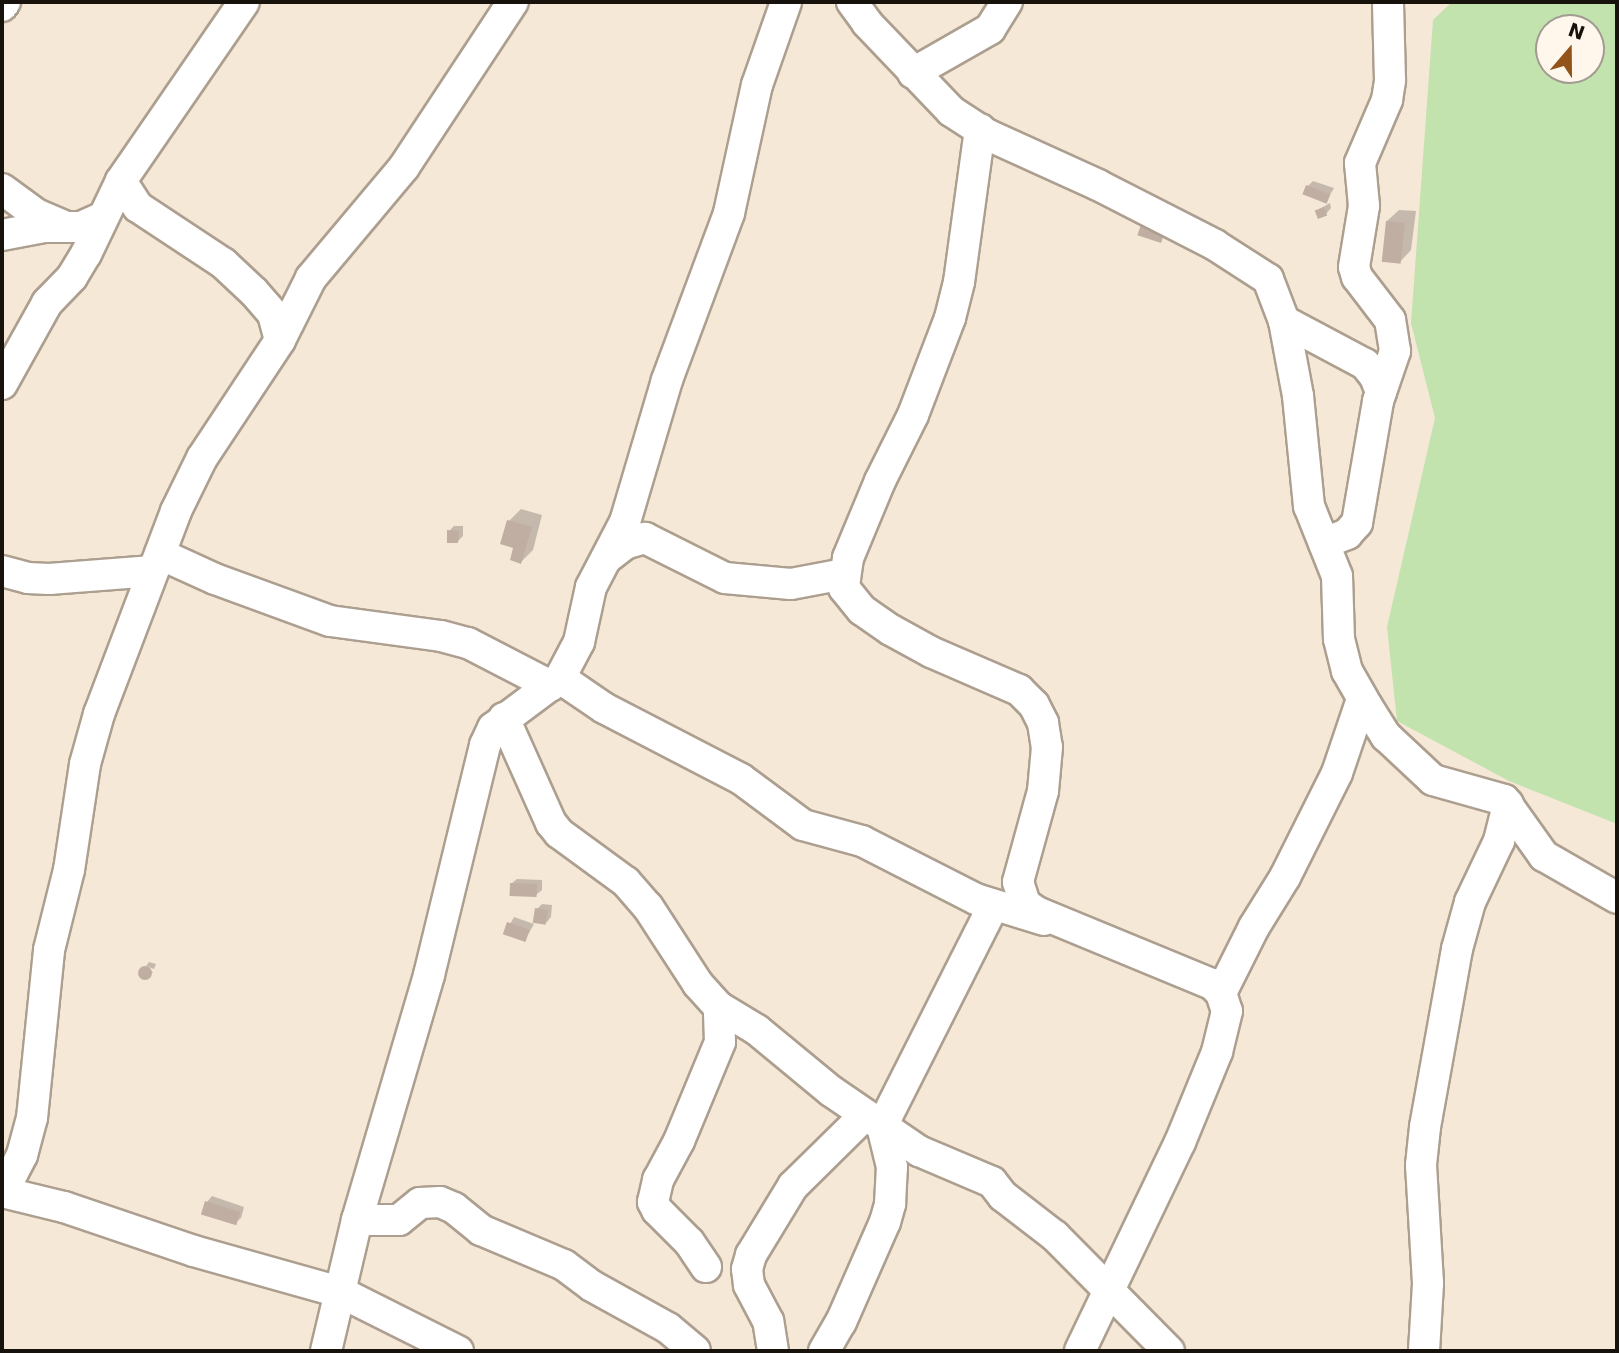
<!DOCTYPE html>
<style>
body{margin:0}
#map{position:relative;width:1619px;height:1353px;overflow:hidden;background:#f6e8d7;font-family:"DejaVu Sans",sans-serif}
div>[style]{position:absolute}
.green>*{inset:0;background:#c2e3ae}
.shadow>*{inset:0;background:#0003}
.building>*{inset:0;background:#c1aea3;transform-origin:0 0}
.round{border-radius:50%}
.roads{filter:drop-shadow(2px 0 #ad9f8f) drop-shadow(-2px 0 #ad9f8f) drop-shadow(0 2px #ad9f8f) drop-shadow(0 -2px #ad9f8f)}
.street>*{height:30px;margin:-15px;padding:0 15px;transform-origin:15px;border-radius:15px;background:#fff}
span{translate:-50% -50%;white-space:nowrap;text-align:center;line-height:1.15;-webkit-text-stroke:7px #fff6ec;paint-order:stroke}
.frame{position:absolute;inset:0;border:4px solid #17120c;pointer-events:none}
.north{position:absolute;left:1535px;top:14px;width:70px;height:70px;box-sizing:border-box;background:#fff6ec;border:2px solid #a29b92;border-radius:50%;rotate:20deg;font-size:19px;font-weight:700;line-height:28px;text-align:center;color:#17120c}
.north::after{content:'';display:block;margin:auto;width:24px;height:32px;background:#925418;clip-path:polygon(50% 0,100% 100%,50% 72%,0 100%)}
</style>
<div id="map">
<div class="green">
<div style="clip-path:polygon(evenodd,1452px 2px,1617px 2px,1617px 824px,1509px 781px,1397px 721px,1387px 627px,1435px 418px,1411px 323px,1433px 20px,1452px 2px,1549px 28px,1591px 28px,1591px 70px,1549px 70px,1549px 28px)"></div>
</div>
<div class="shadow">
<div style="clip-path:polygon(1313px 181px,1334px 188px,1326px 202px,1308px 186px)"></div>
<div style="clip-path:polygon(1330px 203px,1331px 208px,1326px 214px,1316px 211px)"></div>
<div style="clip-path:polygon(1399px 210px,1416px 211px,1411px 250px,1400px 262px,1387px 221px)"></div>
<div style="clip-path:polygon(521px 509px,542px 515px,533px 550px,521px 562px,509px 521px)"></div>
<div style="clip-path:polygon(454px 526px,463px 526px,463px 536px,458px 541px,449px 531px)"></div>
<div style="clip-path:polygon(517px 879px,542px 880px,542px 890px,536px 895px,511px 884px)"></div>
<div style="clip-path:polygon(542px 904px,552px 905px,551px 917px,546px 923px,537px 909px)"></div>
<div style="clip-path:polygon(514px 917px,534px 924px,525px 940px,505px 933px)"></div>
<div style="clip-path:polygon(149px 962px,156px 964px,154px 969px,146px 966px)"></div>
<div style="clip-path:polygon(144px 967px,153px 972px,148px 977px,142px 974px)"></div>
<div style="clip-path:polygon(212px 1196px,244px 1207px,241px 1218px,235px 1223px,207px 1202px)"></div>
</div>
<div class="building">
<div style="left:1306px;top:185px;width:26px;height:10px;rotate:21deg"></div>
<div style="left:1324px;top:207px;width:9px;height:10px;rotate:69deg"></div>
<div style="left:1142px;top:221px;width:25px;height:15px;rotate:18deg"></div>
<div style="left:1386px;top:221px;width:19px;height:41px;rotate:6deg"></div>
<div style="clip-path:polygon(507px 520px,532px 527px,521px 564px,510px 560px,513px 548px,500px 544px)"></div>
<div style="clip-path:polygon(447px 530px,459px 531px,458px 543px,447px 543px)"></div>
<div style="left:510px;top:883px;width:27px;height:13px;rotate:2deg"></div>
<div style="left:535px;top:908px;width:13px;height:15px;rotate:9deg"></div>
<div style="left:507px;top:922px;width:24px;height:13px;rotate:19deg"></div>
<div class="round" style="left:138px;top:966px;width:14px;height:14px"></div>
<div style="left:205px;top:1201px;width:37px;height:14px;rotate:17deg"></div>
</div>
<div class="roads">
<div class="street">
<div style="left:852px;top:2px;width:26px;rotate:54deg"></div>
<div style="left:867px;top:23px;width:122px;rotate:46.3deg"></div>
<div style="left:951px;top:111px;width:44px;rotate:33deg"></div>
<div style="left:988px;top:135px;width:121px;rotate:24.4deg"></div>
<div style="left:1098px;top:185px;width:131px;rotate:27.1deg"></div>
<div style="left:1215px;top:245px;width:63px;rotate:32.7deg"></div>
<div style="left:1268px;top:279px;width:45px;rotate:69.1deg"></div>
<div style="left:1284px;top:321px;width:76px;rotate:79.4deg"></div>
<div style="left:1298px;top:396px;width:111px;rotate:84.3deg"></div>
<div style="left:1309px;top:506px;width:75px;rotate:68.2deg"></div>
<div style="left:1337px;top:576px;width:63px;rotate:88.2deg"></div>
<div style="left:1339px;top:639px;width:33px;rotate:76deg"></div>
<div style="left:1347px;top:671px;width:40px;rotate:60.3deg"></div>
<div style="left:1367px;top:706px;width:36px;rotate:58deg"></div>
<div style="left:1386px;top:736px;width:64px;rotate:43.1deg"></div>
<div style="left:1433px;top:780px;width:74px;rotate:15.7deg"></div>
<div style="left:1504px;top:800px;width:69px;rotate:54.5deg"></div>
<div style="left:1544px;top:856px;width:84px;rotate:29.9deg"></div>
<div style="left:2px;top:6px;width:5px;rotate:-53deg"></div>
<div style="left:913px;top:73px;width:89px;rotate:-29.7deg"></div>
<div style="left:990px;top:29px;width:32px;rotate:-58deg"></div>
<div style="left:980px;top:129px;width:154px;rotate:97.8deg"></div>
<div style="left:959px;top:282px;width:37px;rotate:104deg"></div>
<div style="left:950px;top:318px;width:104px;rotate:110.9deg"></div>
<div style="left:913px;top:415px;width:74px;rotate:116.6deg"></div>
<div style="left:880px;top:481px;width:83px;rotate:112.6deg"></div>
<div style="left:848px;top:558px;width:30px;rotate:98deg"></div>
<div style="left:844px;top:588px;width:28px;rotate:51deg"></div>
<div style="left:862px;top:610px;width:35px;rotate:35deg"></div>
<div style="left:891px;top:630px;width:46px;rotate:28.8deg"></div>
<div style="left:931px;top:652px;width:96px;rotate:23.4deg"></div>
<div style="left:1019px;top:690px;width:21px;rotate:45deg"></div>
<div style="left:1034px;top:705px;width:20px;rotate:63deg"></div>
<div style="left:1043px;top:723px;width:24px;rotate:81deg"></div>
<div style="left:1047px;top:747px;width:44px;rotate:95.2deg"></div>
<div style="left:1043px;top:791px;width:94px;rotate:105.4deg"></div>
<div style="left:1018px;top:882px;width:23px;rotate:72deg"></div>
<div style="left:1025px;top:904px;width:14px;rotate:34deg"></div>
<div style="left:1037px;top:912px;width:189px;rotate:22.4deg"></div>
<div style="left:1212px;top:984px;width:13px;rotate:45deg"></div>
<div style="left:1221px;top:993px;width:19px;rotate:72deg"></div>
<div style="left:1227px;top:1011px;width:42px;rotate:103.7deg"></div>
<div style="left:1217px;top:1052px;width:97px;rotate:112.3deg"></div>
<div style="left:1180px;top:1142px;width:232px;rotate:115.6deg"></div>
<div style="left:121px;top:181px;width:31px;rotate:57deg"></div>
<div style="left:138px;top:207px;width:102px;rotate:33.4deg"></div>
<div style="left:223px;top:263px;width:42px;rotate:43.1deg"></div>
<div style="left:254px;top:292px;width:29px;rotate:49deg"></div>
<div style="left:273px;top:314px;width:27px;rotate:75deg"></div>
<div style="left:2px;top:189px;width:42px;rotate:36.3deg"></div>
<div style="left:36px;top:214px;width:30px;rotate:23deg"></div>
<div style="left:2px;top:235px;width:43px;rotate:-10.8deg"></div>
<div style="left:44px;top:227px;width:37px"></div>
<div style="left:81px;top:227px;width:24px;rotate:-24deg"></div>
<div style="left:1284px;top:321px;width:92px;rotate:28deg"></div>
<div style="left:1365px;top:364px;width:16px;rotate:52deg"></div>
<div style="left:1375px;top:377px;width:16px;rotate:68deg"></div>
<div style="left:2px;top:384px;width:93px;rotate:-60.9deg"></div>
<div style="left:47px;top:303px;width:36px;rotate:-46deg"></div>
<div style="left:72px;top:277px;width:27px;rotate:-59deg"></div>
<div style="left:86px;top:254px;width:81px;rotate:-64.4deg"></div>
<div style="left:121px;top:181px;width:217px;rotate:-55.5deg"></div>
<div style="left:1324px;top:543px;width:25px;rotate:-21deg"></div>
<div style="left:1347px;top:534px;width:15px;rotate:-48deg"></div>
<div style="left:1357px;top:523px;width:124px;rotate:-80.2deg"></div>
<div style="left:1378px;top:401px;width:53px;rotate:-71.2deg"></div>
<div style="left:1395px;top:351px;width:31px;rotate:-99deg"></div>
<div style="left:1390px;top:320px;width:54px;rotate:-127.5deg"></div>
<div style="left:1357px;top:277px;width:10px;rotate:-107deg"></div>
<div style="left:1354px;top:267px;width:62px;rotate:-80.7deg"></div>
<div style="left:1364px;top:206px;width:43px;rotate:-95.3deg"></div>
<div style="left:1360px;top:163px;width:69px;rotate:-66.8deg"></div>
<div style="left:1387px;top:100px;width:20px;rotate:-81deg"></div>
<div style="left:1390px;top:80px;width:78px;rotate:-91.5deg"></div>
<div style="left:160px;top:554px;width:60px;rotate:24.4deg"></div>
<div style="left:215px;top:579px;width:122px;rotate:20.1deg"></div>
<div style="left:330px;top:621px;width:112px;rotate:7.7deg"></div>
<div style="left:441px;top:636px;width:28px;rotate:15deg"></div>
<div style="left:468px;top:643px;width:93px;rotate:27.4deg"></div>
<div style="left:607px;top:558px;width:23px;rotate:-38deg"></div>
<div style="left:625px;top:544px;width:21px;rotate:-17deg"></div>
<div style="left:645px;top:538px;width:89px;rotate:26.6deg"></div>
<div style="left:725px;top:578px;width:66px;rotate:5.2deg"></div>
<div style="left:791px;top:584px;width:54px;rotate:-10.7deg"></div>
<div style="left:2px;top:571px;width:27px;rotate:15deg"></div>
<div style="left:28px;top:578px;width:21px;rotate:3deg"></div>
<div style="left:49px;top:579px;width:104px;rotate:-4.4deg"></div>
<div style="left:560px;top:678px;width:53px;rotate:34.3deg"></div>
<div style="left:604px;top:708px;width:154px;rotate:27.4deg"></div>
<div style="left:741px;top:779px;width:77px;rotate:36.6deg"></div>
<div style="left:803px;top:825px;width:61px;rotate:15.2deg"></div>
<div style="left:862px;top:841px;width:128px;rotate:27deg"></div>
<div style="left:976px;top:899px;width:71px;rotate:17.2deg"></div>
<div style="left:504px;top:718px;width:115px;rotate:65.9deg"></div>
<div style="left:551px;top:823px;width:13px;rotate:51deg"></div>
<div style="left:559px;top:833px;width:83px;rotate:36.2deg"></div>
<div style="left:626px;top:882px;width:33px;rotate:49deg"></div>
<div style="left:648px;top:907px;width:92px;rotate:57deg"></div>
<div style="left:698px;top:984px;width:31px;rotate:48deg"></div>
<div style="left:719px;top:1007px;width:44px;rotate:31.2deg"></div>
<div style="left:757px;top:1030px;width:96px;rotate:39.5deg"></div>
<div style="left:831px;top:1091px;width:107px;rotate:34.3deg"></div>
<div style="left:919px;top:1151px;width:79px;rotate:23deg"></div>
<div style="left:992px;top:1182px;width:18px;rotate:52deg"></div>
<div style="left:1003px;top:1196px;width:66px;rotate:37.6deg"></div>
<div style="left:1055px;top:1236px;width:162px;rotate:45.3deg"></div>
<div style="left:1221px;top:993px;width:74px;rotate:-63.4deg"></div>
<div style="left:1254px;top:927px;width:59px;rotate:-58.2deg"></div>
<div style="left:1285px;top:877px;width:116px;rotate:-63.4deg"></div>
<div style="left:1337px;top:773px;width:78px;rotate:-71.3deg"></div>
<div style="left:2px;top:1192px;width:64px;rotate:13.6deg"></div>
<div style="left:64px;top:1207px;width:137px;rotate:18.7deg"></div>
<div style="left:194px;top:1251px;width:152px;rotate:15.7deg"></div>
<div style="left:340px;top:1292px;width:132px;rotate:26.6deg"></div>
<div style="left:3px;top:1192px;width:42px;rotate:-62.8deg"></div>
<div style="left:22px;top:1155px;width:38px;rotate:-75deg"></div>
<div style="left:32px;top:1118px;width:169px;rotate:-84.2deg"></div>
<div style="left:49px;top:950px;width:82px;rotate:-76deg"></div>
<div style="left:69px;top:870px;width:107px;rotate:-81.4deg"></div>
<div style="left:85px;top:764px;width:52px;rotate:-74.4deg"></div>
<div style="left:99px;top:714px;width:217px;rotate:-69.2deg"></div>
<div style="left:176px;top:511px;width:59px;rotate:-63.9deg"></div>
<div style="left:202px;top:458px;width:141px;rotate:-56.5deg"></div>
<div style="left:280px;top:340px;width:69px;rotate:-63.4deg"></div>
<div style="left:311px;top:278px;width:145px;rotate:-50deg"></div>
<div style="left:404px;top:167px;width:198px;rotate:-56.6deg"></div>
<div style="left:357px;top:1220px;width:42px"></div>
<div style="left:399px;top:1220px;width:27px;rotate:-39deg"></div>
<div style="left:420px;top:1203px;width:20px;rotate:-3deg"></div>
<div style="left:440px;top:1202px;width:15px;rotate:23deg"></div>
<div style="left:454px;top:1208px;width:35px;rotate:39deg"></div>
<div style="left:481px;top:1230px;width:90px;rotate:22.9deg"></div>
<div style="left:564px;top:1265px;width:35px;rotate:37deg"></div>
<div style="left:592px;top:1286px;width:87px;rotate:28.9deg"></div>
<div style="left:668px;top:1328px;width:35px;rotate:40deg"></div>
<div style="left:706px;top:1267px;width:30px;rotate:-124deg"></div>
<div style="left:689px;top:1242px;width:45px;rotate:-135deg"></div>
<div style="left:657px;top:1210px;width:9px;rotate:-117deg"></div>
<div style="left:653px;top:1202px;width:23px;rotate:-77deg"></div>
<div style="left:658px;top:1180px;width:44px;rotate:-61.7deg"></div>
<div style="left:679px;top:1141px;width:107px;rotate:-67.5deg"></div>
<div style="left:720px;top:1042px;width:35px;rotate:-92deg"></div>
<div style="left:326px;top:1351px;width:135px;rotate:-76.7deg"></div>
<div style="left:357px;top:1220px;width:255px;rotate:-73.6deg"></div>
<div style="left:429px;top:975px;width:237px;rotate:-76.3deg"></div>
<div style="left:485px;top:745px;width:19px;rotate:-65deg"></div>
<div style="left:493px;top:728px;width:84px;rotate:-36.7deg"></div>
<div style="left:560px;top:678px;width:41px;rotate:-62.2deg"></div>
<div style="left:579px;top:642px;width:56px;rotate:-77.7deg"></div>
<div style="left:591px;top:587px;width:73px;rotate:-62.4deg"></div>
<div style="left:625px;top:522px;width:148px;rotate:-73.5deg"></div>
<div style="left:667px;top:380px;width:178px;rotate:-69.6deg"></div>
<div style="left:729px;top:213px;width:131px;rotate:-77.7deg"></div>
<div style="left:757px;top:85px;width:88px;rotate:-70.7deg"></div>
<div style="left:773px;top:1351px;width:30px;rotate:-99deg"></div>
<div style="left:768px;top:1321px;width:41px;rotate:-117.8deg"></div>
<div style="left:749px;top:1285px;width:16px;rotate:-97deg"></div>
<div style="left:747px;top:1269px;width:15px;rotate:-74deg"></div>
<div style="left:751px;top:1255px;width:81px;rotate:-58.7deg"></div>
<div style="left:793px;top:1186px;width:101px;rotate:-44.6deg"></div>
<div style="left:824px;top:1351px;width:34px;rotate:-60deg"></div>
<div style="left:841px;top:1322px;width:109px;rotate:-66.3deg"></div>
<div style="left:885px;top:1222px;width:19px;rotate:-74deg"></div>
<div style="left:890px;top:1204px;width:37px;rotate:-87deg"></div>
<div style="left:892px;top:1167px;width:42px;rotate:-103.7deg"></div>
<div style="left:882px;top:1126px;width:246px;rotate:-63.2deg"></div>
<div style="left:1424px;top:1351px;width:68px;rotate:-86.6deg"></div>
<div style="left:1428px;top:1283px;width:118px;rotate:-93.4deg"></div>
<div style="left:1421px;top:1165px;width:38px;rotate:-84deg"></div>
<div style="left:1425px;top:1127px;width:181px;rotate:-79.8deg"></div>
<div style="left:1457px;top:949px;width:49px;rotate:-74.5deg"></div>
<div style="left:1470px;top:902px;width:68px;rotate:-64.6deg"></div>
<div style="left:1499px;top:841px;width:38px;rotate:-76deg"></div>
</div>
</div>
<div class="frame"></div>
<div class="north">N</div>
</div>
